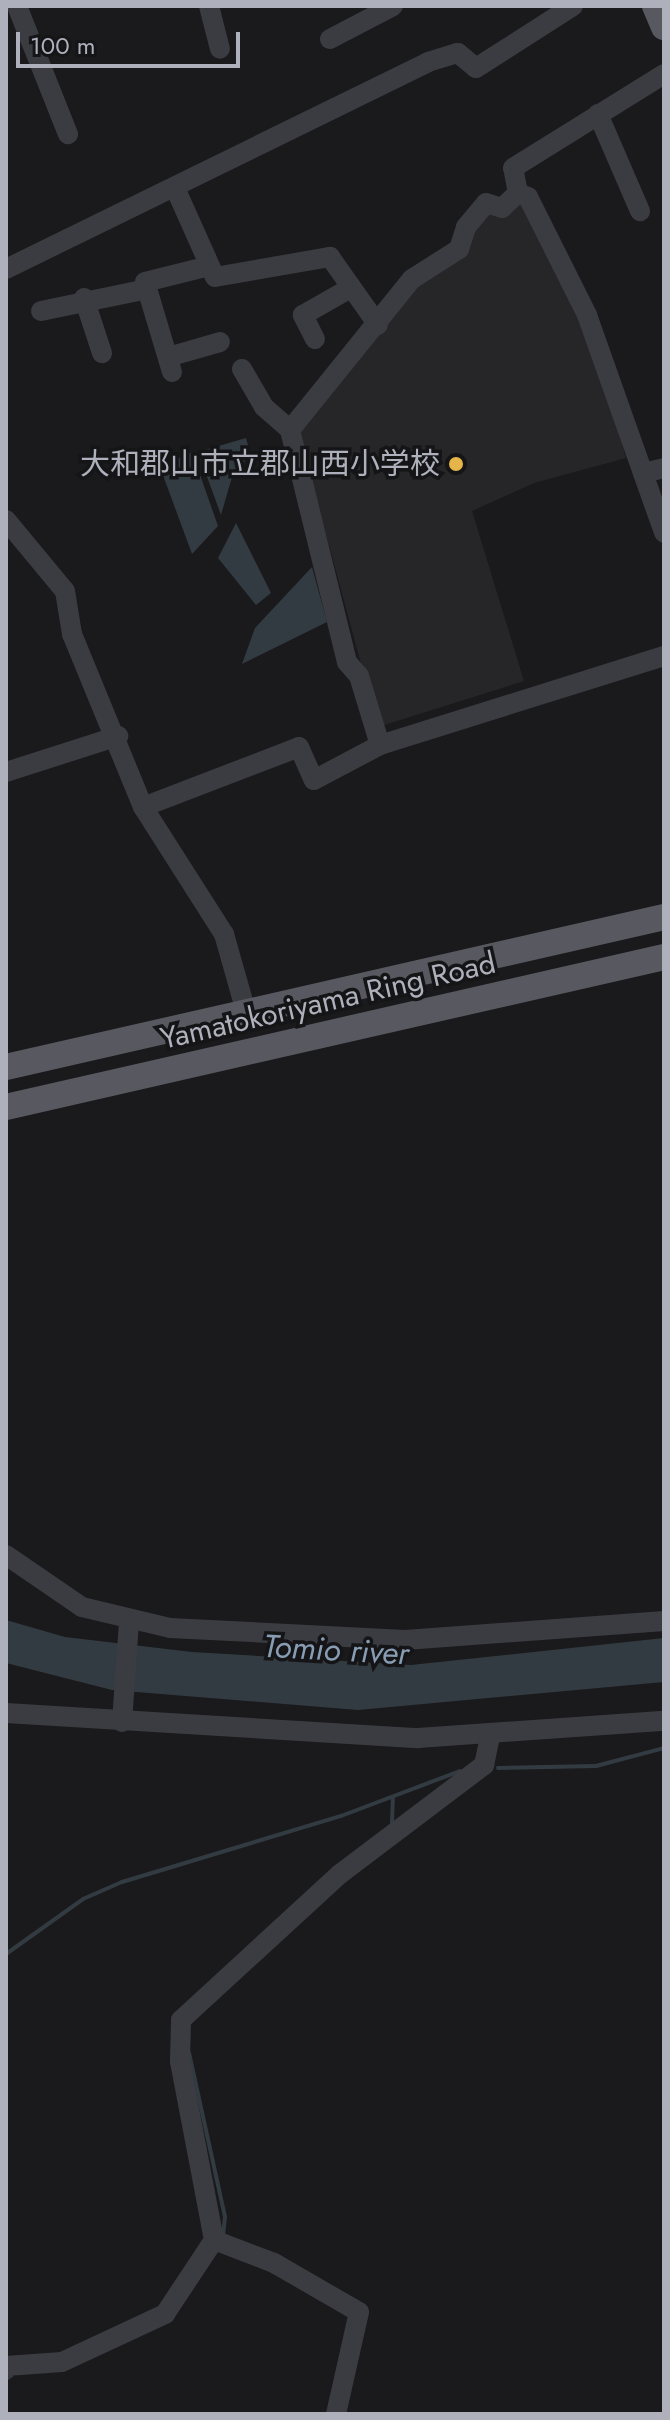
<!DOCTYPE html>
<meta charset="utf-8">
<style>
body{margin:0}
#map{position:relative;width:670px;height:2420px;overflow:hidden;background:#1a1a1c;font-family:Jost,"Noto Sans JP",sans-serif}
div>[style]{position:absolute}
.built>*{inset:0;background:#262629}
.water>*{inset:0;background:#333b42}
.stream>*{height:4px;margin:-2px;padding:0 2px;transform-origin:2px;border-radius:2px;background:#333b42}
.minor>*{height:20px;margin:-10px;padding:0 10px;transform-origin:10px;border-radius:10px;background:#3b3c41}
.major>*{height:26px;margin:-13px;padding:0 13px;transform-origin:13px;border-radius:13px;background:#585960}
.dots>*{width:22px;height:22px;translate:-50% -50%;box-sizing:border-box;border:4px solid #151517;border-radius:50%}
span{translate:-50% -50%;white-space:nowrap;text-align:center;line-height:1.15;-webkit-text-stroke:7px #151517;paint-order:stroke}
.poi-label{font-size:30px;color:#aeb1bb}
.right{translate:-100% -50%;text-align:right}
.street-label{font-size:30px;color:#aeb1bb}
.water-label{font-size:32px;color:#889db3;font-style:italic}
.frame{position:absolute;inset:0;border:8px solid #aeb1bb;pointer-events:none}
.scale{position:absolute;left:16px;top:32px;width:224px;height:36px;box-sizing:border-box;border:4px solid #aeb1bb;border-top:0;padding-left:10px;font-size:24px;line-height:28px;white-space:nowrap;color:#aeb1bb;-webkit-text-stroke:6px #151517;paint-order:stroke}
</style>
<div id="map">
<div class="built">
<div style="clip-path:polygon(519px 197px,595px 352px,626px 458px,534px 483px,472px 511px,524px 681px,378px 727px,298px 430px,413px 283px,491px 205px)"></div>
</div>
<div class="water">
<div style="clip-path:polygon(246px 438px,251px 456px,234px 470px,221px 515px,198px 452px)"></div>
<div style="clip-path:polygon(192px 452px,218px 526px,192px 554px,160px 467px)"></div>
<div style="clip-path:polygon(236px 523px,271px 593px,256px 605px,218px 558px)"></div>
<div style="clip-path:polygon(312px 567px,327px 622px,242px 664px,255px 628px)"></div>
<div style="clip-path:polygon(6px 1620px,65px 1637px,192px 1652px,411px 1665px,664px 1638px,664px 1682px,358px 1710px,112px 1690px,6px 1663px)"></div>
</div>
<div class="stream">
<div style="left:498px;top:1768px;width:98px;rotate:-1.2deg"></div>
<div style="left:596px;top:1766px;width:70px;rotate:-14.8deg"></div>
<div style="left:392px;top:1823px;width:26px;rotate:-88deg"></div>
<div style="left:6px;top:1954px;width:95px;rotate:-35.5deg"></div>
<div style="left:83px;top:1899px;width:43px;rotate:-23.6deg"></div>
<div style="left:122px;top:1882px;width:229px;rotate:-16.8deg"></div>
<div style="left:341px;top:1816px;width:127px;rotate:-20.7deg"></div>
<div style="left:189px;top:2053px;width:168px;rotate:77.6deg"></div>
<div style="left:225px;top:2217px;width:20px;rotate:96deg"></div>
<div style="left:6px;top:2379px;width:6px;rotate:-31deg"></div>
</div>
<div class="minor">
<div style="left:17px;top:6px;width:138px;rotate:68.3deg"></div>
<div style="left:209px;top:6px;width:44px;rotate:75.7deg"></div>
<div style="left:330px;top:39px;width:71px;rotate:-27.6deg"></div>
<div style="left:598px;top:114px;width:106px;rotate:66.6deg"></div>
<div style="left:176px;top:190px;width:95px;rotate:65.9deg"></div>
<div style="left:215px;top:277px;width:117px;rotate:-9.9deg"></div>
<div style="left:330px;top:257px;width:83px;rotate:54.8deg"></div>
<div style="left:518px;top:193px;width:25px;rotate:-101deg"></div>
<div style="left:513px;top:168px;width:178px;rotate:-31.9deg"></div>
<div style="left:6px;top:269px;width:470px;rotate:-26.1deg"></div>
<div style="left:428px;top:62px;width:31px;rotate:-17deg"></div>
<div style="left:458px;top:53px;width:23px;rotate:40deg"></div>
<div style="left:476px;top:68px;width:115px;rotate:-32.6deg"></div>
<div style="left:84px;top:298px;width:58px;rotate:71.9deg"></div>
<div style="left:41px;top:311px;width:108px;rotate:-11.7deg"></div>
<div style="left:315px;top:339px;width:27px;rotate:-117deg"></div>
<div style="left:303px;top:315px;width:51px;rotate:-29.6deg"></div>
<div style="left:168px;top:357px;width:54px;rotate:-16.1deg"></div>
<div style="left:242px;top:369px;width:44px;rotate:59.9deg"></div>
<div style="left:264px;top:407px;width:35px;rotate:41deg"></div>
<div style="left:172px;top:372px;width:94px;rotate:-106.7deg"></div>
<div style="left:145px;top:282px;width:62px;rotate:-14deg"></div>
<div style="left:643px;top:473px;width:22px;rotate:-13deg"></div>
<div style="left:6px;top:520px;width:92px;rotate:50.3deg"></div>
<div style="left:65px;top:591px;width:44px;rotate:80.8deg"></div>
<div style="left:72px;top:634px;width:187px;rotate:67.7deg"></div>
<div style="left:143px;top:807px;width:151px;rotate:57.5deg"></div>
<div style="left:224px;top:934px;width:81px;rotate:74.2deg"></div>
<div style="left:380px;top:745px;width:72px;rotate:-106.9deg"></div>
<div style="left:359px;top:676px;width:18px;rotate:-131deg"></div>
<div style="left:347px;top:662px;width:239px;rotate:-103.8deg"></div>
<div style="left:290px;top:430px;width:194px;rotate:-51.1deg"></div>
<div style="left:412px;top:279px;width:56px;rotate:-32.6deg"></div>
<div style="left:459px;top:249px;width:23px;rotate:-72deg"></div>
<div style="left:466px;top:227px;width:31px;rotate:-50deg"></div>
<div style="left:486px;top:203px;width:17px;rotate:17deg"></div>
<div style="left:502px;top:208px;width:22px;rotate:-43deg"></div>
<div style="left:518px;top:193px;width:11px;rotate:22deg"></div>
<div style="left:528px;top:197px;width:132px;rotate:63.4deg"></div>
<div style="left:587px;top:315px;width:231px;rotate:70.5deg"></div>
<div style="left:6px;top:772px;width:118px;rotate:-17.8deg"></div>
<div style="left:143px;top:807px;width:167px;rotate:-21deg"></div>
<div style="left:299px;top:747px;width:36px;rotate:66deg"></div>
<div style="left:314px;top:780px;width:75px;rotate:-27.9deg"></div>
<div style="left:380px;top:745px;width:298px;rotate:-17.4deg"></div>
<div style="left:6px;top:1555px;width:92px;rotate:34.4deg"></div>
<div style="left:82px;top:1607px;width:90px;rotate:13.4deg"></div>
<div style="left:170px;top:1628px;width:235px;rotate:2.9deg"></div>
<div style="left:405px;top:1640px;width:260px;rotate:-4.2deg"></div>
<div style="left:6px;top:1713px;width:413px;rotate:3.5deg"></div>
<div style="left:418px;top:1738px;width:247px;rotate:-4deg"></div>
<div style="left:122px;top:1722px;width:99px;rotate:-86deg"></div>
<div style="left:214px;top:2240px;width:182px;rotate:-100.8deg"></div>
<div style="left:180px;top:2061px;width:41px;rotate:-88.6deg"></div>
<div style="left:181px;top:2020px;width:216px;rotate:-42.6deg"></div>
<div style="left:340px;top:1874px;width:181px;rotate:-37.1deg"></div>
<div style="left:484px;top:1765px;width:33px;rotate:-78deg"></div>
<div style="left:214px;top:2240px;width:64px;rotate:21deg"></div>
<div style="left:274px;top:2263px;width:98px;rotate:30deg"></div>
<div style="left:359px;top:2312px;width:105px;rotate:102.7deg"></div>
<div style="left:6px;top:2366px;width:56px;rotate:-4.1deg"></div>
<div style="left:62px;top:2362px;width:114px;rotate:-25deg"></div>
<div style="left:165px;top:2314px;width:89px;rotate:-56.5deg"></div>
</div>
<div class="major">
<div style="left:655px;top:6px;width:23px;rotate:67deg"></div>
<div style="left:6px;top:1067px;width:675px;rotate:-12.84deg"></div>
<div style="left:6px;top:1107px;width:675px;rotate:-12.84deg"></div>
</div>
<div class="dots">
<div style="left:456px;top:464px;background:#e5b549"></div>
</div>
<div class="poi-label">
<span class="right" style="left:440px;top:464px">大和郡山市立郡山西小学校</span>
</div>
<div class="street-label">
<span style="left:328px;top:1001px;rotate:-13deg">Yamatokoriyama Ring Road</span>
</div>
<div class="water-label">
<span style="left:336px;top:1650px;rotate:3deg">Tomio river</span>
</div>
<div class="frame"></div>
<div class="scale">100 m</div>
</div>
